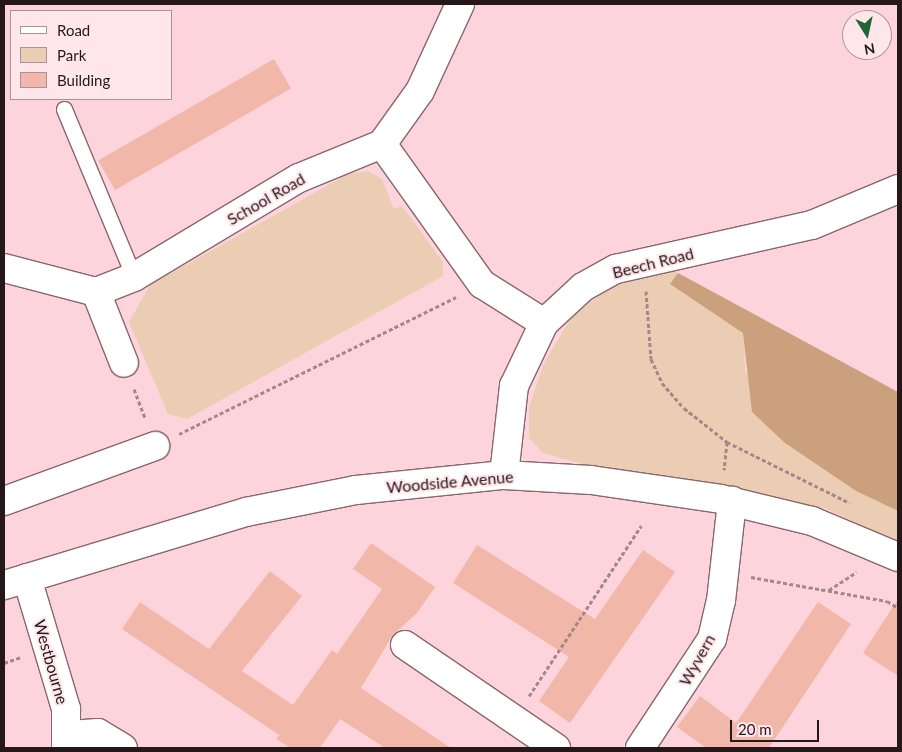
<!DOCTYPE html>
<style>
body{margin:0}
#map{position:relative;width:902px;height:752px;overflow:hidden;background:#fdd4db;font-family:Lato,sans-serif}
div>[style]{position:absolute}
.green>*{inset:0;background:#eacdb3}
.forest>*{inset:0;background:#caa17c}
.building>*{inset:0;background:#f1b8a9;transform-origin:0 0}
.path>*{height:3px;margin-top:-1.5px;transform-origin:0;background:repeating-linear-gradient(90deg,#a4868b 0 4px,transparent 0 6.5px)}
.roads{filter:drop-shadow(1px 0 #89656c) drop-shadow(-1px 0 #89656c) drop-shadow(0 1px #89656c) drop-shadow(0 -1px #89656c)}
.service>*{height:15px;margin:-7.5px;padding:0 7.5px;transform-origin:7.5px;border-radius:7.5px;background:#fff}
.minor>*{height:28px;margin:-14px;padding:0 14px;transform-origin:14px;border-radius:14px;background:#fff}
.tertiary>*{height:28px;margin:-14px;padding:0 14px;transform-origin:14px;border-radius:14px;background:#fff}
span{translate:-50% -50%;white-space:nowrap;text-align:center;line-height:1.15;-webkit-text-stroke:4px #ffe6ea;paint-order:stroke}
.street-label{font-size:16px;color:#26181a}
.frame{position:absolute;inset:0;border:5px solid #26181a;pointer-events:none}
.legend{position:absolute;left:10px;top:10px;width:162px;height:90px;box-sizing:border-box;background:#ffe6ea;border:1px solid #a89497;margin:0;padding:6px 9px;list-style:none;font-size:15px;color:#26181a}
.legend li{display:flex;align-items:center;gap:10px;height:25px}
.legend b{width:25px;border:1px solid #a89497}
.north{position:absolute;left:842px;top:10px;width:50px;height:50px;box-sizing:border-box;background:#ffe6ea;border:1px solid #a89497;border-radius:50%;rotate:170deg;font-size:14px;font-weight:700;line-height:20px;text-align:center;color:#26181a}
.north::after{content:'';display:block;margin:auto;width:18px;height:22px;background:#1e6633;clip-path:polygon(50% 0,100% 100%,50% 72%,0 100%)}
.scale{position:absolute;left:730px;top:720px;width:89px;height:22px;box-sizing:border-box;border:2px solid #26181a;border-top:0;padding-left:6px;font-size:15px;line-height:18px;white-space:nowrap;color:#26181a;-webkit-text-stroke:4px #ffe6ea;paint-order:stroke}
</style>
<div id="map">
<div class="green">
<div style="clip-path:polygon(368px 171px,382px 179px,394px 209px,402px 206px,443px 262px,443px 276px,187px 419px,168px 414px,129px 322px,150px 285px,348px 174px)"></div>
<div style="clip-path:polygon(671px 270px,678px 273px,670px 284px,744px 333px,745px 370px,785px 443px,856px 491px,898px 511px,898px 542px,824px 508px,658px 475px,605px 470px,543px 453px,529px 438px,529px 408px,543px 365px,572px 316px,612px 286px)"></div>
</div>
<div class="forest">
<div style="clip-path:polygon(678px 273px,898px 392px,898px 511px,856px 491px,785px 443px,752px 412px,743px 333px,670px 284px)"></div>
</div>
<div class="building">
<div style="left:274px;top:59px;width:34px;height:203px;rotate:60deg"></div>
<div style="clip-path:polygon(371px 543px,435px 587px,417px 613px,392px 636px,361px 688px,451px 748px,385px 748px,340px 719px,320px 748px,290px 748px,276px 739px,279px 735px,122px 629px,140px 602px,209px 649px,270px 571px,302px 596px,242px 671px,293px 705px,332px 650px,337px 654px,382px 589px,353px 569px)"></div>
<div style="clip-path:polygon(477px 545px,595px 619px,643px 550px,675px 572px,570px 723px,539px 701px,569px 657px,453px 583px)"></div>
<div style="clip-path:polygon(898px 599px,898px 676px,863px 653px)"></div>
<div style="clip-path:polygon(818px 602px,851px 624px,769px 748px,706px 748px,677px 727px,700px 696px,736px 723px)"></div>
</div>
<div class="path">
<div style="left:646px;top:291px;width:68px;rotate:85.8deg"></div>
<div style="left:651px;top:359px;width:26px;rotate:65deg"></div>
<div style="left:662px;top:383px;width:33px;rotate:49deg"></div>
<div style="left:684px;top:408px;width:55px;rotate:38.3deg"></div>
<div style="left:727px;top:442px;width:28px;rotate:96deg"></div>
<div style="left:134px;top:389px;width:31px;rotate:69deg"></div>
<div style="left:179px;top:434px;width:309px;rotate:-26.3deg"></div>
<div style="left:727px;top:442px;width:137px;rotate:26.4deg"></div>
<div style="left:751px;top:577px;width:138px;rotate:10deg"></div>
<div style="left:887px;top:601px;width:13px;rotate:32deg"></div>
<div style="left:829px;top:590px;width:33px;rotate:-33deg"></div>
<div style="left:4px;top:663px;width:18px;rotate:-19deg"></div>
<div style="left:529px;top:696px;width:204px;rotate:-56.6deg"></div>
</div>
<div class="roads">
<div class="service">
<div style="left:64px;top:109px;width:182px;rotate:67.4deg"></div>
</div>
<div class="minor">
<div style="left:382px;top:144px;width:172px;rotate:54.5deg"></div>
<div style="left:482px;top:284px;width:73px;rotate:32.2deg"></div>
<div style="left:4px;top:268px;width:95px;rotate:14.6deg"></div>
<div style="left:96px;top:292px;width:41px;rotate:-21.5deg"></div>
<div style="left:134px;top:277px;width:192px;rotate:-31deg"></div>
<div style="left:299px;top:178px;width:90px;rotate:-22.3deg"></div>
<div style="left:382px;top:144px;width:65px;rotate:-54.4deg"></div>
<div style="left:420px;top:91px;width:96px;rotate:-65.3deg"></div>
<div style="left:96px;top:292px;width:76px;rotate:68.5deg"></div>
<div style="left:504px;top:475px;width:90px;rotate:-83.6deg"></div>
<div style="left:514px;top:386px;width:70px;rotate:-64.5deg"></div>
<div style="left:544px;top:323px;width:53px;rotate:-42.7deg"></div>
<div style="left:583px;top:287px;width:38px;rotate:-29deg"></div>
<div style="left:616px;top:269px;width:201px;rotate:-12.7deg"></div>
<div style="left:812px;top:225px;width:93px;rotate:-22.7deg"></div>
<div style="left:4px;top:501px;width:161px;rotate:-20deg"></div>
<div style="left:27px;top:578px;width:137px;rotate:73.4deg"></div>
<div style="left:66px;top:709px;width:39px;rotate:90deg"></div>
<div style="left:405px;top:645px;width:183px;rotate:34.3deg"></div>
<div style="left:69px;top:735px;width:29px;rotate:-4deg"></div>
<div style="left:98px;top:733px;width:29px;rotate:31deg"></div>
<div style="left:640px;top:748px;width:131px;rotate:-56.6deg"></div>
<div style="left:712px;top:639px;width:39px;rotate:-77deg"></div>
<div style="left:721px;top:601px;width:101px;rotate:-83.7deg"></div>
</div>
<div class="tertiary">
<div style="left:4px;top:585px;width:253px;rotate:-16.8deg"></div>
<div style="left:246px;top:512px;width:112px;rotate:-11.3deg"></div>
<div style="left:356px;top:490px;width:149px;rotate:-5.8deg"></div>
<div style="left:504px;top:475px;width:87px;rotate:3.3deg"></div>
<div style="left:591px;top:480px;width:131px;rotate:8.3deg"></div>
<div style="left:721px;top:499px;width:94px;rotate:13.6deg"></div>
<div style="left:812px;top:521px;width:93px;rotate:22.7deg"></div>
</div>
</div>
<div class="street-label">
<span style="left:266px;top:199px;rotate:-30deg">School Road</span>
<span style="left:653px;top:263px;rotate:-14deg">Beech Road</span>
<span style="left:450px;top:482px;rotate:-5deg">Woodside Avenue</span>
<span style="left:697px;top:660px;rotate:-61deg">Wyvern</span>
<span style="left:51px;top:662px;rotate:74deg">Westbourne</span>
</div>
<div class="frame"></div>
<ul class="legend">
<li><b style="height:6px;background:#fff"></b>Road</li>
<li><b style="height:14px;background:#eacdb3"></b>Park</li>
<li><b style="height:14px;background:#f1b8a9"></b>Building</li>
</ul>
<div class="north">N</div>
<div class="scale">20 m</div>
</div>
